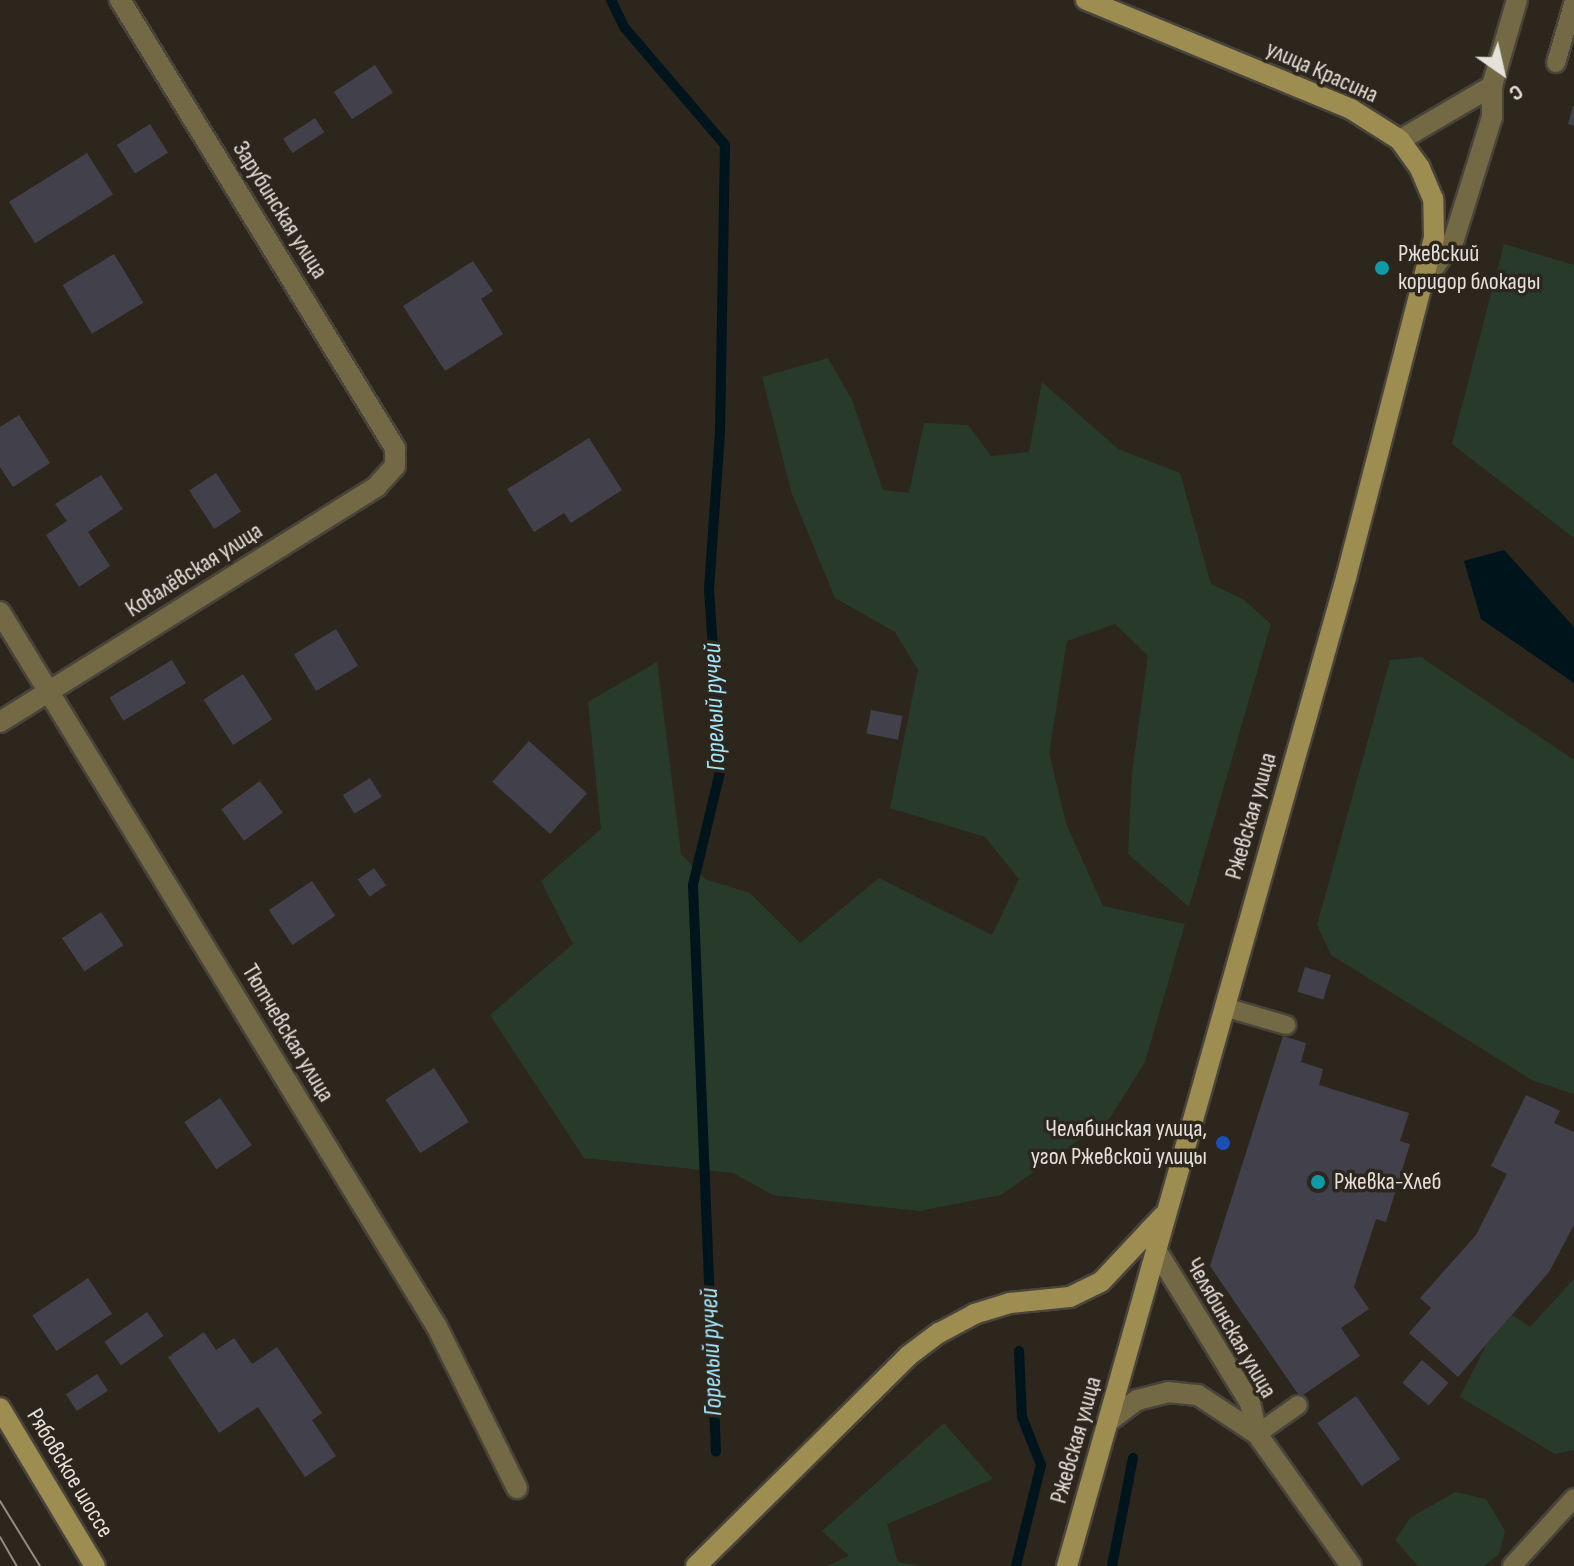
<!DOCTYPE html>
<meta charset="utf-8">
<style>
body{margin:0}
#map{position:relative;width:1574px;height:1566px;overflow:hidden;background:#2c261d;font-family:"Sofia Sans Condensed",sans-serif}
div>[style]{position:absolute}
.green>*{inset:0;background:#283b2b}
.water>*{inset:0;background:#00141b}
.stream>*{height:10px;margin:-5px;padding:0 5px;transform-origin:5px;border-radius:5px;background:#00141b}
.building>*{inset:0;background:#42414b;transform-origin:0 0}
.roads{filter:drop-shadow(2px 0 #49443b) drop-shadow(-2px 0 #49443b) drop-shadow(0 2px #49443b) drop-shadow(0 -2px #49443b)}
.service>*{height:18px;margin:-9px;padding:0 9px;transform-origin:9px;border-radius:9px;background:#736944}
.minor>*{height:20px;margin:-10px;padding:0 10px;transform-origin:10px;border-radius:10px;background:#736944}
.tertiary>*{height:20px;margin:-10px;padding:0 10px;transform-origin:10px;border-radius:10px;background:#736944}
.secondary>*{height:20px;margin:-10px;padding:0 10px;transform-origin:10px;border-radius:10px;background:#9e8d51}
.tram>*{height:2px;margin:-1px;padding:0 1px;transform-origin:1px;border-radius:1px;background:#908b84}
.dots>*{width:22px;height:22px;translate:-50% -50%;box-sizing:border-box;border:4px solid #2c261d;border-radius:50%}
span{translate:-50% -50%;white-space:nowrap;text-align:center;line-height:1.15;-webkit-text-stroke:7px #2c261d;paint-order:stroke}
.street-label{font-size:24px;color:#e4e0da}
.poi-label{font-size:24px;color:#e4e0da}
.left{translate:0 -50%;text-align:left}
.right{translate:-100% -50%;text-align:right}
.water-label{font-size:26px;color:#a3e6fa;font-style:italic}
.north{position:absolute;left:1462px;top:32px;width:80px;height:80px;-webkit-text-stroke:6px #2c261d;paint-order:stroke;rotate:146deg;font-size:22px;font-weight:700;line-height:32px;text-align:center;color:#e4e0da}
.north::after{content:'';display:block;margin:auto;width:28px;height:36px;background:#e4e0da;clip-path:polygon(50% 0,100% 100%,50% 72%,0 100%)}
</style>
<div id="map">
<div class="green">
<div style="clip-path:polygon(1504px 244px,1574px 265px,1574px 538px,1452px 444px)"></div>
<div style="clip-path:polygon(828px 358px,852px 400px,883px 490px,909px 493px,924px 423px,968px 425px,991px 456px,1029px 452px,1042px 382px,1118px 449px,1180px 473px,1211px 584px,1243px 599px,1271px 624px,1189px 907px,1128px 854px,1132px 773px,1148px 656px,1115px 624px,1067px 641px,1049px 753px,1067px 826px,1103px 906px,1185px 924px,1145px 1062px,1110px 1118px,1001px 1195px,919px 1211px,773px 1195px,733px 1173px,584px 1158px,490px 1015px,573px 944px,541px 881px,601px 829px,588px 702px,657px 662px,681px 854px,705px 879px,750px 893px,800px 943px,879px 878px,992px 935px,1019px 879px,985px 837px,890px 808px,918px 670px,895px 632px,835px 598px,792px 494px,762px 377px)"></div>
<div style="clip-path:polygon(1421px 657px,1574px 760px,1574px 1094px,1532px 1080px,1331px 955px,1317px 925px,1390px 660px)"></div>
<div style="clip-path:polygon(1574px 1279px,1574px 1450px,1555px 1454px,1460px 1397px,1486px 1345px,1512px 1315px,1530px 1327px)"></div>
<div style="clip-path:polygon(944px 1423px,993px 1479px,887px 1524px,898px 1562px,920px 1566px,827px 1566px,849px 1556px,822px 1531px)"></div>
<div style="clip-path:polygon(1455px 1492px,1486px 1499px,1505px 1531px,1499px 1554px,1484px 1566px,1418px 1566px,1395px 1540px,1410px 1518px)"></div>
</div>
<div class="water">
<div style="clip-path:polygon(1504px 550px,1574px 627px,1574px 683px,1481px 619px,1464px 561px)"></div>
</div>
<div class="stream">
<div style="left:611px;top:0;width:30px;rotate:64deg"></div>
<div style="left:624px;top:27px;width:155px;rotate:49.4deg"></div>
<div style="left:725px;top:145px;width:287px;rotate:91deg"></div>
<div style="left:720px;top:432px;width:158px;rotate:94deg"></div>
<div style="left:709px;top:590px;width:178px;rotate:86.1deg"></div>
<div style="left:721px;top:768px;width:120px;rotate:103.5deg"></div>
<div style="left:693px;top:885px;width:567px;rotate:87.68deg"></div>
<div style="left:1016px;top:1566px;width:104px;rotate:-76.1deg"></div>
<div style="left:1041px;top:1465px;width:52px;rotate:-111.6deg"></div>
<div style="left:1022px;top:1417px;width:66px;rotate:-92.6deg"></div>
<div style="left:1112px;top:1566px;width:110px;rotate:-79deg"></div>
</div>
<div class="building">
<div style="left:375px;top:65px;width:33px;height:49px;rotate:57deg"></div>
<div style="clip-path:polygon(1573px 106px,1574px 106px,1574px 126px,1568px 124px)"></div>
<div style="left:315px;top:118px;width:17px;height:38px;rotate:57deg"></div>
<div style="left:150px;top:124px;width:34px;height:39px;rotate:58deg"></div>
<div style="left:87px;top:153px;width:49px;height:92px;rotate:58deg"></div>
<div style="left:114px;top:254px;width:57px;height:60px;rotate:59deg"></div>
<div style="clip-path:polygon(473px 261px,493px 291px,481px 299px,503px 334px,445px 371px,403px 306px)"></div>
<div style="clip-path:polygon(19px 415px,50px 463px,13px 487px,0 467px,0 427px)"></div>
<div style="clip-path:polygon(589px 438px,622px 490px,571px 523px,564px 513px,534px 532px,507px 489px)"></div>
<div style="left:216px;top:473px;width:46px;height:32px;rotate:57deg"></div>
<div style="clip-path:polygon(101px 475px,123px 509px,88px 532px,110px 566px,79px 587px,46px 535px,67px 521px,55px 504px)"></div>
<div style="left:336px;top:629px;width:43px;height:49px;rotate:59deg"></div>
<div style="left:172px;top:660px;width:27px;height:73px;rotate:59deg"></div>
<div style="left:243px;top:674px;width:54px;height:47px;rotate:57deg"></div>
<div style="left:871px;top:710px;width:32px;height:24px;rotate:11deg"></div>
<div style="left:529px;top:741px;width:78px;height:55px;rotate:42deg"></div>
<div style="left:370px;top:778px;width:22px;height:32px;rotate:58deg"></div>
<div style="left:260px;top:781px;width:39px;height:48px;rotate:54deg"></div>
<div style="left:374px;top:868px;width:21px;height:20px;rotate:55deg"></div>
<div style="left:312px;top:881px;width:42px;height:52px;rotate:56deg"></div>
<div style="left:101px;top:912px;width:40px;height:47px;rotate:56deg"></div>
<div style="left:1305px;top:967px;width:27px;height:26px;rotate:17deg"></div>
<div style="clip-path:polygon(1283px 1036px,1306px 1043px,1301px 1062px,1323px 1069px,1319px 1085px,1409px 1113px,1400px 1141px,1410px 1144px,1386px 1222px,1376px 1219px,1354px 1287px,1369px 1309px,1341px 1328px,1360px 1356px,1300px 1397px,1210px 1266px)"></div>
<div style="left:434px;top:1068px;width:64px;height:58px;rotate:57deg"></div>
<div style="clip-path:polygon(1526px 1095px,1560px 1111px,1554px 1123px,1574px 1132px,1574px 1225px,1549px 1272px,1458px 1377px,1409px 1333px,1431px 1308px,1420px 1298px,1476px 1235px,1507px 1174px,1491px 1166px)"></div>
<div style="left:220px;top:1098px;width:57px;height:43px;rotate:56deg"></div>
<div style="left:88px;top:1278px;width:43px;height:67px;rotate:56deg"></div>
<div style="left:147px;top:1312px;width:29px;height:52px;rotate:55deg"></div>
<div style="clip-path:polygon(204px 1332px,216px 1350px,234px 1338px,252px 1364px,277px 1347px,322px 1413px,312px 1420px,336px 1456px,305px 1477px,258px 1407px,219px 1433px,168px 1357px)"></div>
<div style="left:1422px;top:1360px;width:35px;height:30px;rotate:41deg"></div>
<div style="left:97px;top:1374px;width:20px;height:37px;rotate:57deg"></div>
<div style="left:1356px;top:1396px;width:77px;height:47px;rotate:55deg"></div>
</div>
<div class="roads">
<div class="service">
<div style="left:1556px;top:63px;width:65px;rotate:-73.8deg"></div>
<div style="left:1224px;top:1007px;width:65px;rotate:16.2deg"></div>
<div style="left:1257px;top:1434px;width:50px;rotate:-35.3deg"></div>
<div style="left:1512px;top:1566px;width:92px;rotate:-47.6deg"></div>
</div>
<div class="minor">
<div style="left:1400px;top:140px;width:107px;rotate:-30.4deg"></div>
<div style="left:1427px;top:277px;width:47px;rotate:-54.6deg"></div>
<div style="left:1454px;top:239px;width:128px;rotate:-72.7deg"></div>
<div style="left:1492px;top:117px;width:31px;rotate:-90deg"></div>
<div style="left:1492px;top:86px;width:90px;rotate:-73.8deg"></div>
<div style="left:0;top:612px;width:838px;rotate:58.57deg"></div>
<div style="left:437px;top:1327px;width:180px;rotate:63.6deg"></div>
<div style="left:0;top:722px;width:445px;rotate:-32deg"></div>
<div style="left:377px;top:486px;width:27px;rotate:-48deg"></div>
<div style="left:395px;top:466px;width:18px;rotate:-90deg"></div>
<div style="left:395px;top:448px;width:526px;rotate:-121.54deg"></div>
</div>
<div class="tertiary">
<div style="left:1156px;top:1250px;width:180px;rotate:58.4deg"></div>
<div style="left:1250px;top:1403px;width:32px;rotate:77deg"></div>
<div style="left:1257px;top:1434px;width:162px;rotate:54.5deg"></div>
<div style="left:1109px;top:1421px;width:35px;rotate:-37deg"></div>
<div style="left:1137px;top:1400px;width:32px;rotate:-14deg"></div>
<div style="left:1168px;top:1392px;width:30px;rotate:6deg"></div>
<div style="left:1198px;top:1395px;width:71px;rotate:33.5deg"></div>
</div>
<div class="secondary">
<div style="left:0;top:1408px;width:184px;rotate:59deg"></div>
<div style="left:696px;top:1566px;width:298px;rotate:-44.7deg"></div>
<div style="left:908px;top:1356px;width:39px;rotate:-37deg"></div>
<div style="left:939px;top:1333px;width:40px;rotate:-28deg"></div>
<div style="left:974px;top:1314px;width:38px;rotate:-17deg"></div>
<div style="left:1010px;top:1303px;width:60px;rotate:-5.7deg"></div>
<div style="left:1070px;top:1297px;width:34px;rotate:-26deg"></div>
<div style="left:1101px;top:1282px;width:91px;rotate:-46.8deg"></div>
<div style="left:1067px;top:1566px;width:1027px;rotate:-74.23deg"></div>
<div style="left:1346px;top:578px;width:351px;rotate:-75.5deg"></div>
<div style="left:1434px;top:238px;width:39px;rotate:-91deg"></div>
<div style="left:1433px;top:199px;width:34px;rotate:-113deg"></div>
<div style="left:1420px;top:168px;width:34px;rotate:-126deg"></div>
<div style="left:1400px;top:140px;width:58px;rotate:-147.7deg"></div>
<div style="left:1351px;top:109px;width:287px;rotate:-157.6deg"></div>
</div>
</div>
<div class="tram">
<div style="left:0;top:1501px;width:76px;rotate:58.4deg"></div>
<div style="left:0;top:1537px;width:34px;rotate:60deg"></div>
</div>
<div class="dots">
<div style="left:1382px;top:268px;background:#0f9aa8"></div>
<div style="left:1223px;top:1143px;background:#1a4fb4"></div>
<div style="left:1318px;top:1182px;background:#0f9aa8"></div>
</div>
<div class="street-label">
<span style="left:1322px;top:72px;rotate:24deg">улица Красина</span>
<span style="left:280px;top:210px;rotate:58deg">Зарубинская улица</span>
<span style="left:194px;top:570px;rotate:-32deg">Ковалёвская улица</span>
<span style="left:1251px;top:816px;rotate:-74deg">Ржевская улица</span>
<span style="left:288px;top:1033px;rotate:59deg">Тютчевская улица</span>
<span style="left:1231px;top:1328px;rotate:60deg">Челябинская улица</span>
<span style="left:1076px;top:1440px;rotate:-74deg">Ржевская улица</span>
<span style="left:70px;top:1473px;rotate:59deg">Рябовское шоссе</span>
</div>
<div class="poi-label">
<span class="left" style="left:1398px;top:268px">Ржевский<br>коридор блокады</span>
<span class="right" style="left:1207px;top:1143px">Челябинская улица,<br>угол Ржевской улицы</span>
<span class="left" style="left:1334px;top:1182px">Ржевка-Хлеб</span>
</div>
<div class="water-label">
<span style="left:715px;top:707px;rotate:-92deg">Горелый ручей</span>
<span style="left:712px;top:1352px;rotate:-92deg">Горелый ручей</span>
</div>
<div class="north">С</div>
</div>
